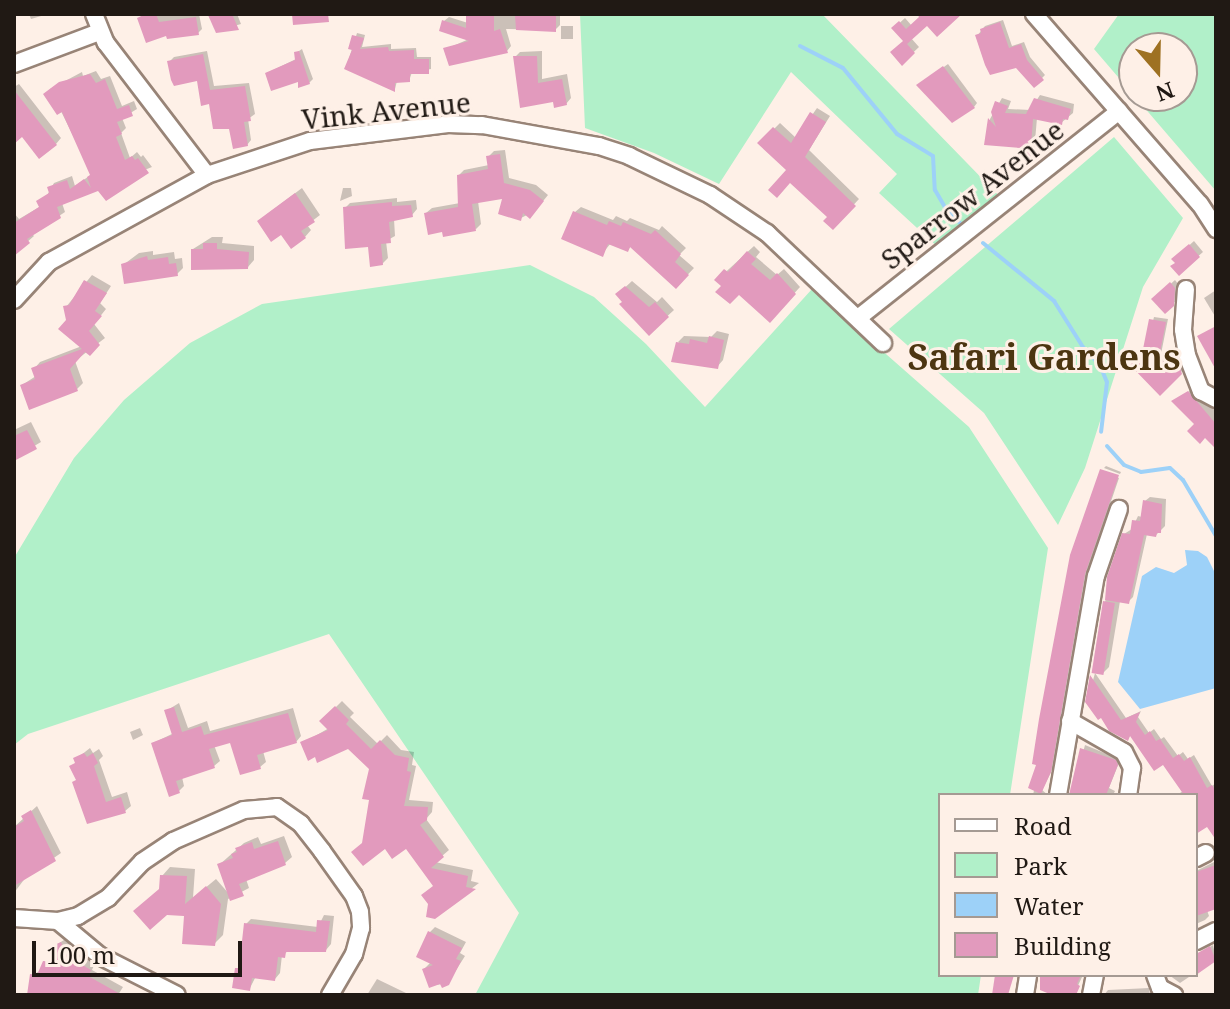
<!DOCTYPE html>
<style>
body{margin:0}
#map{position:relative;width:1230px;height:1009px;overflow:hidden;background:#fef0e7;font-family:"Noto Serif",serif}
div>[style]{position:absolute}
.green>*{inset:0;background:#b1f0c9}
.water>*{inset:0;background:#9dd1f8}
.shadow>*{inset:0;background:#0003;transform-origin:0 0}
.stream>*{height:4px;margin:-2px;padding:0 2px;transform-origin:2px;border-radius:2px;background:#9dd1f8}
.building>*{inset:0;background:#e29abd;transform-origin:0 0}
.roads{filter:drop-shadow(2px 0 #988477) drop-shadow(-2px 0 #988477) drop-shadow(0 2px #988477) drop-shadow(0 -2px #988477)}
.street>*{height:16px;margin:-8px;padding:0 8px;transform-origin:8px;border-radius:8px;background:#fff}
span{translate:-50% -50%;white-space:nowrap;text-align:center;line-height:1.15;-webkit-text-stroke:6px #fef0e7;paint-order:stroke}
.street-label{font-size:28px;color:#201914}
.district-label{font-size:36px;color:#4c3511;font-weight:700}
.frame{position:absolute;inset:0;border:16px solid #201914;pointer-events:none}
.legend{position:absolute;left:938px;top:793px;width:260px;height:184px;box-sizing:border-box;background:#fef0e7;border:2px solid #a59a93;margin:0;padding:10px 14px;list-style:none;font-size:24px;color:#201914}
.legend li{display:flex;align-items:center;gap:16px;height:40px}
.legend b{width:40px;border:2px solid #a59a93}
.north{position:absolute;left:1118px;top:32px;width:80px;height:80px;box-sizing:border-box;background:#fef0e7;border:2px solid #a59a93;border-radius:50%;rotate:160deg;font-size:22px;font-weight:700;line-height:32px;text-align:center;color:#201914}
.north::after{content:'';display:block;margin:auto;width:28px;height:36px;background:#9e7122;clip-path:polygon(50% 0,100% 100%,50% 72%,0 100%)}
.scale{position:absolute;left:32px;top:941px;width:210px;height:36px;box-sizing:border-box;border:4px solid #201914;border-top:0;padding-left:10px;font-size:24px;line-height:28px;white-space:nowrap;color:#201914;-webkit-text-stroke:6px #fef0e7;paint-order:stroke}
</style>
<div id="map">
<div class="green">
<div style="clip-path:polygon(580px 14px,822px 14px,1002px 199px,941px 250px,879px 193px,897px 174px,791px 72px,719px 184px,654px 153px,585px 128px)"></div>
<div style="clip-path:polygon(evenodd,1119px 14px,1216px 14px,1216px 191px,1094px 49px,1119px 14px,1134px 48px,1182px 48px,1182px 96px,1134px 96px,1134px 48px)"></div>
<div style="clip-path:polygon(1114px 137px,1183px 218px,1143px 287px,1085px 468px,1058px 525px,984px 413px,889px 329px)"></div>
<div style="clip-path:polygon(530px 265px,594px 297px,646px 344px,705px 407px,812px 289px,969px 427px,1048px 548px,1010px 795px,940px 795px,940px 975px,981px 975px,978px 995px,475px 995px,519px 913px,329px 634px,28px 734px,14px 745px,14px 558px,74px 458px,124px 400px,190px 343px,262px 304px)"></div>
</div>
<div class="water">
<div style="clip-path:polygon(1185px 550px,1198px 551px,1207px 557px,1216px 575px,1216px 688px,1140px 709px,1118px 682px,1142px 576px,1156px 567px,1174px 573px,1187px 565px)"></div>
</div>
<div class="shadow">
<div style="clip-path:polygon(29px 14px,48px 14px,31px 19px)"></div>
<div style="clip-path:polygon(144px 14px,199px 14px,202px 29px,198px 33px,139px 18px)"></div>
<div style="clip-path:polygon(210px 14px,237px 14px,241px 24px,217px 31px)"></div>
<div style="clip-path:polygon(468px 14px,560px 14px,560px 25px,555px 30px,506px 29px,511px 46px,507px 51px,446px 49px,469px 39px,444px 21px,449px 17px,468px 23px)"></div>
<div style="clip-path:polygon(925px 14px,959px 14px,927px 23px,911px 38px,919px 47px,902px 63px,905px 41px,894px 28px,905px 18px,912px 26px)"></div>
<div style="clip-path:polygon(1003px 20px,1012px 46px,1024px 42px,1030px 57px,1045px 75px,1034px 86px,1016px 66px,977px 36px,985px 26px)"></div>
<div style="left:561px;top:26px;width:12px;height:13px"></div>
<div style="clip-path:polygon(357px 33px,365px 35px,362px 47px,391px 44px,391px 49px,416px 48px,417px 57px,431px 57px,431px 69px,412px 72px,409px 81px,397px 81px,395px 89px,346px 68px)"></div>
<div style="clip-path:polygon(302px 49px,313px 79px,309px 83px,267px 73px,296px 59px,296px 53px)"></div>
<div style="clip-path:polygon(207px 51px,214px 86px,249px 83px,255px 114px,248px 119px,251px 140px,247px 145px,211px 102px,198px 79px,169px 62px,174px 57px)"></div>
<div style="clip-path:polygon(542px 51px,542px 79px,567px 74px,571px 98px,566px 104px,554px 99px,522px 105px,515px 57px,520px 52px)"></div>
<div style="clip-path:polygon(948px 64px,977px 103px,974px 107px,919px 85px)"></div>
<div style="clip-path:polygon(96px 71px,101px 79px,110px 76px,122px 106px,134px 101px,137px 109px,122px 118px,126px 128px,121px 133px,130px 158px,137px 152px,141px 157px,143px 155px,152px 167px,62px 203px,65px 212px,32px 234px,34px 236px,17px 251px,14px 247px,14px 213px,19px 219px,41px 206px,54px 183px,72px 176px,75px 186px,92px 174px,50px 89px,82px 72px,83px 76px)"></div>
<div style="clip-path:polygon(19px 84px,61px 138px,56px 144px,23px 135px,14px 141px,14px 87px)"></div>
<div style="clip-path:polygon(1040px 95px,1074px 104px,1073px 113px,1061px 123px,1037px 118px,1034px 153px,1030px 157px,1022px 146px,987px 144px,990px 119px,1002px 98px,1011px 101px,1008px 109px,1030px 110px)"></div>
<div style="clip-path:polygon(817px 108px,830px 116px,809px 150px,859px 199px,833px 227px,830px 217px,789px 170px,760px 143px,780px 123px,796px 138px)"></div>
<div style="clip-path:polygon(505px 150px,509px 178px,536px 185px,548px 195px,535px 211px,521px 218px,505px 196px,478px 201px,481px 224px,476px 229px,426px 213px,432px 208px,460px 203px,459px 175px,464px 170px,489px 165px,488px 157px,494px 151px)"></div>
<div style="clip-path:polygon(302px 188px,320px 215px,307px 225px,311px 230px,305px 237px,266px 215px)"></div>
<div style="clip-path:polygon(343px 188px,351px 188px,352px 196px,340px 201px)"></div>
<div style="clip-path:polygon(397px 198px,397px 202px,416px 200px,417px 209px,412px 215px,394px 219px,395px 236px,386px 241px,388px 258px,382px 264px,345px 208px,350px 203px)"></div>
<div style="clip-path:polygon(581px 207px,613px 220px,616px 216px,627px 221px,630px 218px,659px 230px,662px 226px,686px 248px,679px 255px,694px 268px,676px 287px,631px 246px,628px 250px,611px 243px,602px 254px,575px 212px)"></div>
<div style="clip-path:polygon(212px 237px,223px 237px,222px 243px,254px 246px,254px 260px,248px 267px,193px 249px)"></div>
<div style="clip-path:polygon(1194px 241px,1203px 252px,1179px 273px,1174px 259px)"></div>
<div style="clip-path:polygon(754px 246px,760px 252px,756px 257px,777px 275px,784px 269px,800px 287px,770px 320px,739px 292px,717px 280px)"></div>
<div style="clip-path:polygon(153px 251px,153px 255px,174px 252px,175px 259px,182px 258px,183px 268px,177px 274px,123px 265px,139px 253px)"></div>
<div style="clip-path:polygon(92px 275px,111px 286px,100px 303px,106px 309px,94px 324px,105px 338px,75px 361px,83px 383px,77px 389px,22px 385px,36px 376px,34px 369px,40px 362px,82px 346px,68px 321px,66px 307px)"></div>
<div style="clip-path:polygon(1175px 280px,1178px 284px,1177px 300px,1165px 311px,1154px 299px)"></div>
<div style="clip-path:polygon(632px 281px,657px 302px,662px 297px,674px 310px,649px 333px,618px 294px)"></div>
<div style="clip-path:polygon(1216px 290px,1216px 318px,1204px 298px)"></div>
<div style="clip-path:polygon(1154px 317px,1168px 319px,1161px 354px,1175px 367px,1181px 361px,1184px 369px,1160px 393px,1144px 355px)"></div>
<div style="clip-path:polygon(717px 331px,729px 334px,723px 360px,717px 367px,678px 342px,684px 336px,711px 337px)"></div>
<div style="clip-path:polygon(1194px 388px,1216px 410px,1216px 441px,1174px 401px)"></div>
<div style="clip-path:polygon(31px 422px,41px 442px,14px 458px,14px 430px)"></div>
<div style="clip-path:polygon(1106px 466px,1121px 472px,1120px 474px,1104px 468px)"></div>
<div style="clip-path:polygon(1102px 471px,1119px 478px,1088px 569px,1054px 766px,1042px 790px,1048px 795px,1033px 795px)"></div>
<div style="clip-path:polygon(1150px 497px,1166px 499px,1165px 526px,1156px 535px,1147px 534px,1133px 597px,1128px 602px,1120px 601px,1109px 667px,1103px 673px,1105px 602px,1124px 534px,1132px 529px,1138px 516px,1142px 517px,1145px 501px)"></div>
<div style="clip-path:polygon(1095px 673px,1126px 718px,1141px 711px,1138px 717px,1149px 733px,1154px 729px,1161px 739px,1164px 737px,1178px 756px,1183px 752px,1188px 759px,1194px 755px,1212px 786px,1216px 783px,1216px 836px,1208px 824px,1196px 832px,1196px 795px,1177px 795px,1183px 791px,1163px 762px,1131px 735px,1127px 739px,1087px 702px)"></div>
<div style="clip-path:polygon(342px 701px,354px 713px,350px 717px,378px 744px,387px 735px,401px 750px,414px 752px,412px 765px,416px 766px,409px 800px,433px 802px,432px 812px,426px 819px,449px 850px,435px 862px,473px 870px,471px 881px,479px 883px,435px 916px,435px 885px,406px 846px,364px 843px,371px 799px,371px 769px,348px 747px,303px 743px,329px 728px,322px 721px)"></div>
<div style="clip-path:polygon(179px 703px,188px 728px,207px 721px,210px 731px,293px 708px,301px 736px,296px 742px,263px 751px,266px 762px,260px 767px,232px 740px,214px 745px,220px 761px,214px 766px,182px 777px,184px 786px,179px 791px,153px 743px,174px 733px,166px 711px)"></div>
<div style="clip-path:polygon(140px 728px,143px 735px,133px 740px,130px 732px)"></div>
<div style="clip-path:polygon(1085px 745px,1107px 754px,1109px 751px,1120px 760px,1109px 788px,1115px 791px,1113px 795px,1071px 795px)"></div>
<div style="clip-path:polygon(90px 748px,93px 753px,99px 749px,103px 756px,99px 760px,112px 797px,127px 792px,131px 806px,125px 811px,88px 822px,76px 759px)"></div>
<div style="clip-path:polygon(37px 806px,61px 853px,26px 877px,14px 893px,14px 827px)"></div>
<div style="clip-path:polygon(284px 836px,292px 857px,285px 863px,246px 879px,249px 888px,228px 899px,223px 935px,214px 944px,161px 889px,162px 876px,170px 867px,195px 869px,193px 898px,216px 879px,230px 895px,219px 865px,244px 843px,258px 837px,261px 844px)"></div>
<div style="clip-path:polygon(1216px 861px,1216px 907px,1207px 910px,1209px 916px,1205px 920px,1196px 924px,1196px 871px)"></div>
<div style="clip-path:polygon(324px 915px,334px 916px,331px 944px,326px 950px,290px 950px,282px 955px,280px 973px,275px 979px,256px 976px,250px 988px,237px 969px,242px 963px,246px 924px,251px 919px,318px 927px)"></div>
<div style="clip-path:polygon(435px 927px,466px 942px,460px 953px,465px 956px,448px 983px,430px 986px,424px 969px,431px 962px,430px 932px)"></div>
<div style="clip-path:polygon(67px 938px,73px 951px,95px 963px,92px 970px,123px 987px,118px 995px,29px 995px,32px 975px,42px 970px,53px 954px,50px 949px)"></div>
<div style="clip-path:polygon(1213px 945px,1216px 958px,1196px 972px,1196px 956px)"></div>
<div style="clip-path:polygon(1044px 975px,1083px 975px,1075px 992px,1078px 995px,1056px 995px)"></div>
<div style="clip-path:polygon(1169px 975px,1192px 975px,1180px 983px)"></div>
<div style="clip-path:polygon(377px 979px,406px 993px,406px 995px,367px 995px)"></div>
<div style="clip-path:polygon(1149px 988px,1150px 995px,1104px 995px,1108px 990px)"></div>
</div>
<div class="stream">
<div style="left:800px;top:46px;width:48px;rotate:27.1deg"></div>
<div style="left:843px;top:68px;width:85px;rotate:50.7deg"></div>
<div style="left:897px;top:134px;width:42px;rotate:31.4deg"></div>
<div style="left:933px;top:156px;width:34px;rotate:87deg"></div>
<div style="left:935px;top:190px;width:22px;rotate:60deg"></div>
<div style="left:946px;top:209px;width:25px;rotate:45deg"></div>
<div style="left:983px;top:243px;width:92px;rotate:39.2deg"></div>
<div style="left:1054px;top:301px;width:54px;rotate:57.8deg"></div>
<div style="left:1083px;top:347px;width:25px;rotate:47deg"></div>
<div style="left:1100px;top:365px;width:18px;rotate:68deg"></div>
<div style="left:1107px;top:382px;width:50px;rotate:96.8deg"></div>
<div style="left:1107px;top:446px;width:25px;rotate:48deg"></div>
<div style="left:1124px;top:465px;width:18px;rotate:22deg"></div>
<div style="left:1141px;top:472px;width:29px;rotate:-8deg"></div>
<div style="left:1170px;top:468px;width:18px;rotate:43deg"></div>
<div style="left:1183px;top:480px;width:65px;rotate:59.5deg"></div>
</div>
<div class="building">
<div style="clip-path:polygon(146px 14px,156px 14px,159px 22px,196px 17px,199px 35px,167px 39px,166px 36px,146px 43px,137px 18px)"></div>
<div style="clip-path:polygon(232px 14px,239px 30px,216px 33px,208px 15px)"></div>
<div style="clip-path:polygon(292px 14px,328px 14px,329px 22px,293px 25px)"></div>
<div style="clip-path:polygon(466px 14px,494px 14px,494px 31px,500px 29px,508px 53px,449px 66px,443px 48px,469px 41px,439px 31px,442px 20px,466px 28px)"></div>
<div style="clip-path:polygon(531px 14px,556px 14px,556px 32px,516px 30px,515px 15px)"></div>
<div style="clip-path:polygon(917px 14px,962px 14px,937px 37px,927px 26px,907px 44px,915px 53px,902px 66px,890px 52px,903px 41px,891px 28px,899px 21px,906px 29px,919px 17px)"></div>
<div style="clip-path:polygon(1000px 22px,1009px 48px,1021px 44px,1027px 60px,1044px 80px,1034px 88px,1016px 68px,990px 75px,985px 65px,975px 35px,981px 33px,980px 29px)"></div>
<div style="clip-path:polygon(352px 35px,364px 38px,360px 49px,388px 47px,389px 51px,414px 50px,414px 59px,429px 59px,429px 74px,410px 74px,410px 82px,395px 83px,395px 92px,344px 69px,352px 50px,348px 49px)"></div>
<div style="clip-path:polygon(299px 51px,310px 84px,298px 88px,298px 82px,271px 91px,265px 73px,295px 60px,294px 52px)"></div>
<div style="clip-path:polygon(203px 54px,210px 90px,245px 86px,251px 121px,244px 122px,248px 146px,233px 149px,229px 129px,213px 129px,209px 104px,201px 106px,197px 81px,174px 86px,171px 80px,167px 61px)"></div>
<div style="clip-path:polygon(513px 56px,537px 56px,538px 83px,562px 79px,567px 105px,554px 108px,553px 102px,520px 108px)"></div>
<div style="clip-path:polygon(943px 66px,975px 108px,952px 123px,916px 85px)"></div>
<div style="clip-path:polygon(90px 74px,96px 83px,105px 79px,117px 109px,129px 105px,133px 116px,117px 122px,122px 134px,116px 137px,125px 160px,132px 156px,135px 160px,138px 158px,149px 173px,106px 201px,98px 191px,57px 207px,61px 218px,27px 239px,30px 243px,14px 256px,14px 223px,39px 207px,36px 201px,49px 193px,47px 187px,67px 180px,70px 189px,84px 179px,91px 188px,87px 177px,90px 175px,62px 112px,57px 115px,43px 94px,59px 82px)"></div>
<div style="clip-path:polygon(14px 90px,57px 145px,39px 159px,22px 137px,14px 144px)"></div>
<div style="clip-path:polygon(1034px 98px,1071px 109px,1068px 120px,1063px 119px,1062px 125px,1033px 119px,1030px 159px,1019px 159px,1020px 148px,984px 145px,988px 118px,996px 127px,991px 112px,995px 101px,1008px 106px,1005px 113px,1026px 114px)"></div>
<div style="clip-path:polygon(810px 112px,826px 122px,805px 157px,856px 206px,833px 230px,823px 221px,827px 217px,790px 183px,777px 198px,768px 190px,786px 170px,757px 143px,773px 127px,791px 143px)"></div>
<div style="clip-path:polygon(500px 154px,504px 183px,530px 190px,544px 201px,530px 219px,523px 213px,521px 221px,498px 214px,502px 199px,472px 204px,476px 231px,443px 237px,442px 232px,428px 235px,424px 213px,458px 207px,457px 175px,488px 169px,486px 156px)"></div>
<div style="clip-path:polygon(295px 193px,315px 222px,301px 231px,306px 238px,291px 249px,281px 235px,271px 242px,257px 221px)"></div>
<div style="clip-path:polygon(392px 202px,392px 206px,411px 205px,413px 217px,389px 222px,391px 243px,381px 244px,383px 265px,370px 267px,368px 247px,345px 249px,343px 207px)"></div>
<div style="clip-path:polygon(573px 211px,607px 225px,609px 221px,621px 226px,623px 222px,651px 234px,655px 230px,681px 254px,675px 262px,689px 275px,676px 289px,630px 247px,628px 252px,608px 244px,603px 257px,561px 239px)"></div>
<div style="clip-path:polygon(203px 243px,217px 243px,217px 249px,249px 252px,248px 269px,191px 270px,191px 249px,203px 249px)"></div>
<div style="clip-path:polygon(1189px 244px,1200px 257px,1179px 276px,1170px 266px,1175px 263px,1171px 259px)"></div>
<div style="clip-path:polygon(747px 251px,756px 259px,751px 264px,770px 280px,777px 273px,796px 294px,770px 323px,739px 295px,730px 304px,715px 292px,721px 286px,714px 280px,724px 269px,728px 272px)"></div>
<div style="clip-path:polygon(147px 256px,148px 260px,168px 257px,169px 264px,176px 263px,178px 276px,124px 284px,121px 264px)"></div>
<div style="clip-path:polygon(84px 280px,107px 293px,95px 311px,102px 316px,89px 331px,100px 345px,90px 356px,85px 352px,70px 369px,78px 391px,29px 410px,20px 385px,35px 379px,31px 368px,82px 349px,58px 329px,66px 320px,63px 306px,69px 305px)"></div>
<div style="clip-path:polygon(1170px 282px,1175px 288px,1174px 306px,1165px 314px,1151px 299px)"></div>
<div style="clip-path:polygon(625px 286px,649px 307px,655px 302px,669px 317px,649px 336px,619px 304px,622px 302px,615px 294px)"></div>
<div style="clip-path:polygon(1149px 319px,1166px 322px,1159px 357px,1170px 369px,1178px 362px,1182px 374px,1160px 396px,1130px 365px,1142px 354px)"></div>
<div style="clip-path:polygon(1216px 326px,1216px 370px,1197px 336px)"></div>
<div style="clip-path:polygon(709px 336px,724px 340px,718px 369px,671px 362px,676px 342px,689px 344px,690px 339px,707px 343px)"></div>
<div style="clip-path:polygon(1188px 391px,1216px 424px,1216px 449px,1205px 438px,1200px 444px,1187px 431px,1194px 424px,1171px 401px)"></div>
<div style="clip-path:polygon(27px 430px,37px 449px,14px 461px,14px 436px)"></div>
<div style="clip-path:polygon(1100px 469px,1119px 475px,1085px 574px,1051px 772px,1041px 794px,1028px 788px,1036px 765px,1032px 764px,1039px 719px,1070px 555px)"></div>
<div style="clip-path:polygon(1143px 500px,1162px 504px,1161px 533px,1157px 533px,1156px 537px,1144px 535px,1129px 604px,1105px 600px,1107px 577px,1122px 533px,1130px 534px,1132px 520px,1140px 521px)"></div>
<div style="left:1103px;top:601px;width:12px;height:73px;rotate:9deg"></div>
<div style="clip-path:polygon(1090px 675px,1121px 720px,1140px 712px,1136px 722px,1145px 735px,1150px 731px,1156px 741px,1160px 739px,1173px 758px,1179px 754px,1184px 761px,1190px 757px,1207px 788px,1212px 785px,1216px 791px,1216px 840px,1207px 827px,1196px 834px,1196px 795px,1184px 795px,1163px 765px,1154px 771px,1130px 736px,1128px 741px,1109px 731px,1101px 718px,1098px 720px,1085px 702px)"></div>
<div style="clip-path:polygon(335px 706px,349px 720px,346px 724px,371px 749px,380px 740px,395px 755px,409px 758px,407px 771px,411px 772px,404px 806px,428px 807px,427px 820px,420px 825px,444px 857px,431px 868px,468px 876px,466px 887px,476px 889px,435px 919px,426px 917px,428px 904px,421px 895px,433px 886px,406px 849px,392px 859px,385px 849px,363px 866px,351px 852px,362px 843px,369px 800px,362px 799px,369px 769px,348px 749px,317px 763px,315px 757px,308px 761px,300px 742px,328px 730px,319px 721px)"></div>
<div style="clip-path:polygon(174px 707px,182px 732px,201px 726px,204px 735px,288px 713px,297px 743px,257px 755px,261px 769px,240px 775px,230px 743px,209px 749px,215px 768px,176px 781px,180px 793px,169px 797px,151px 743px,172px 735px,164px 710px)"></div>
<div style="clip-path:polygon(1080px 748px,1116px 760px,1118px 765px,1106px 795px,1069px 795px)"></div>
<div style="clip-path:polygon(84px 753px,87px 757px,93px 753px,98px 763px,94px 766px,106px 802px,121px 797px,126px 813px,87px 824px,72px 782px,76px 780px,69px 766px,75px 763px,73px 758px)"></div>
<div style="clip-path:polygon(31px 810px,56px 861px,14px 886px,14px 827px,24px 821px,21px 816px)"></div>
<div style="clip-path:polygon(278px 841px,286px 865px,239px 884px,244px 896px,230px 901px,217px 864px,233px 858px,231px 854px,237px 852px,235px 848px,252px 842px,254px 849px)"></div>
<div style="clip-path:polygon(1216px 865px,1216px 909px,1196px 916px,1196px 872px)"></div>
<div style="clip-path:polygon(160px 875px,187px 876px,185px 904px,206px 886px,221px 904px,215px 946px,182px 944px,184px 916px,167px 915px,150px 930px,133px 911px,159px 889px)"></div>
<div style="clip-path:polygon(317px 920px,330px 921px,326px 952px,286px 952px,285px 958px,278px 957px,275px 981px,252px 978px,250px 991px,232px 988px,235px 968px,239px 968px,244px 923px,316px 932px)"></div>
<div style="clip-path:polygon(428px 931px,462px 948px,456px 959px,461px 961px,449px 985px,442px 988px,440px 984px,429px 988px,422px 969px,433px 965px,416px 957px)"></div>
<div style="clip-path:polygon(61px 942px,67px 956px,91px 970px,88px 976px,122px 995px,27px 995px,30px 974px,37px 975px,43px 961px,54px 962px,48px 948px)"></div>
<div style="clip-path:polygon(1210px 946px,1216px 961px,1196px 975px,1196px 954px)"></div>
<div style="clip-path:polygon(995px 975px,1014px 975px,1008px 995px,992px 995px)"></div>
<div style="clip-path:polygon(1040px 975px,1081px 975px,1077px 984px,1080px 986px,1076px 995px,1052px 995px,1040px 990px)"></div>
</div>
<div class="roads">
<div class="street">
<div style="left:94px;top:14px;width:31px;rotate:68deg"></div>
<div style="left:106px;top:43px;width:166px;rotate:52.6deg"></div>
<div style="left:1034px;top:14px;width:252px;rotate:48.9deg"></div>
<div style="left:1200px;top:204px;width:30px;rotate:57deg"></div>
<div style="left:14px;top:64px;width:91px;rotate:-20.6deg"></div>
<div style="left:1186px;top:289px;width:41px;rotate:94.2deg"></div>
<div style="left:1183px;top:330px;width:25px;rotate:81deg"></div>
<div style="left:1187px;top:355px;width:39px;rotate:69deg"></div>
<div style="left:1201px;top:391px;width:17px;rotate:28deg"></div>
<div style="left:14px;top:300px;width:52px;rotate:-47.4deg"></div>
<div style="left:49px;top:262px;width:180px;rotate:-28.8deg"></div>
<div style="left:207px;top:175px;width:108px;rotate:-18.3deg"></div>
<div style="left:310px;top:141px;width:139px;rotate:-7deg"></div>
<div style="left:448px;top:124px;width:34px;rotate:2deg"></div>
<div style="left:482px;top:125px;width:119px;rotate:10.2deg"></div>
<div style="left:599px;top:146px;width:32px;rotate:18deg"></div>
<div style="left:629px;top:156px;width:90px;rotate:25.7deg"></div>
<div style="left:710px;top:195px;width:69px;rotate:33.7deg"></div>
<div style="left:767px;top:233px;width:160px;rotate:43.5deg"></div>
<div style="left:858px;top:318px;width:333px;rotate:-38.4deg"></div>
<div style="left:1070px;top:721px;width:62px;rotate:29.9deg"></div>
<div style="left:1124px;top:752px;width:18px;rotate:63deg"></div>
<div style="left:1132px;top:768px;width:27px;rotate:98deg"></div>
<div style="left:1058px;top:795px;width:222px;rotate:-80.2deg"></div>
<div style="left:1096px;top:576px;width:71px;rotate:-71.1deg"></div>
<div style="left:1196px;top:858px;width:11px;rotate:-27deg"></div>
<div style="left:14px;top:918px;width:44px;rotate:3.9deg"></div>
<div style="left:58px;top:921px;width:21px;rotate:-14deg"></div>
<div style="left:78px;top:916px;width:35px;rotate:-31deg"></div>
<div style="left:108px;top:898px;width:50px;rotate:-46.6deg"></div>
<div style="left:142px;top:862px;width:37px;rotate:-34deg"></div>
<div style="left:173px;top:841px;width:77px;rotate:-23.6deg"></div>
<div style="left:244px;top:810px;width:33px;rotate:-5deg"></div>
<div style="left:277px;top:807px;width:29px;rotate:35deg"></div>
<div style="left:301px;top:824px;width:34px;rotate:52deg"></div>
<div style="left:322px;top:851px;width:55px;rotate:54.6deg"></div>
<div style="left:354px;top:896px;width:17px;rotate:69deg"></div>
<div style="left:360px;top:912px;width:16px;rotate:86deg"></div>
<div style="left:361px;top:928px;width:27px;rotate:105deg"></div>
<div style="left:354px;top:954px;width:48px;rotate:120.3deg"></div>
<div style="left:58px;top:921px;width:55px;rotate:39.8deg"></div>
<div style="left:100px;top:956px;width:86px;rotate:26.9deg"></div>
<div style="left:1196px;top:941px;width:22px;rotate:-27deg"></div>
<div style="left:1155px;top:975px;width:14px;rotate:69deg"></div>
<div style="left:1160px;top:988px;width:16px;rotate:27deg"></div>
<div style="left:1025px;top:995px;width:20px;rotate:-81deg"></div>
<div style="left:1091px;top:995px;width:20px;rotate:-79deg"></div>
</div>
</div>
<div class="street-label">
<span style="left:386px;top:110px;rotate:-6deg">Vink Avenue</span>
<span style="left:972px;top:194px;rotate:-38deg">Sparrow Avenue</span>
</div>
<div class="district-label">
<span style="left:1044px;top:357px">Safari Gardens</span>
</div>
<div class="frame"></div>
<ul class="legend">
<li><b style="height:10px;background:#fff"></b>Road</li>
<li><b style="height:22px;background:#b1f0c9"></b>Park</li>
<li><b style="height:22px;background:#9dd1f8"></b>Water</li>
<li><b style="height:22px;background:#e29abd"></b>Building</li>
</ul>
<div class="north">N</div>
<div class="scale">100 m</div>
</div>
